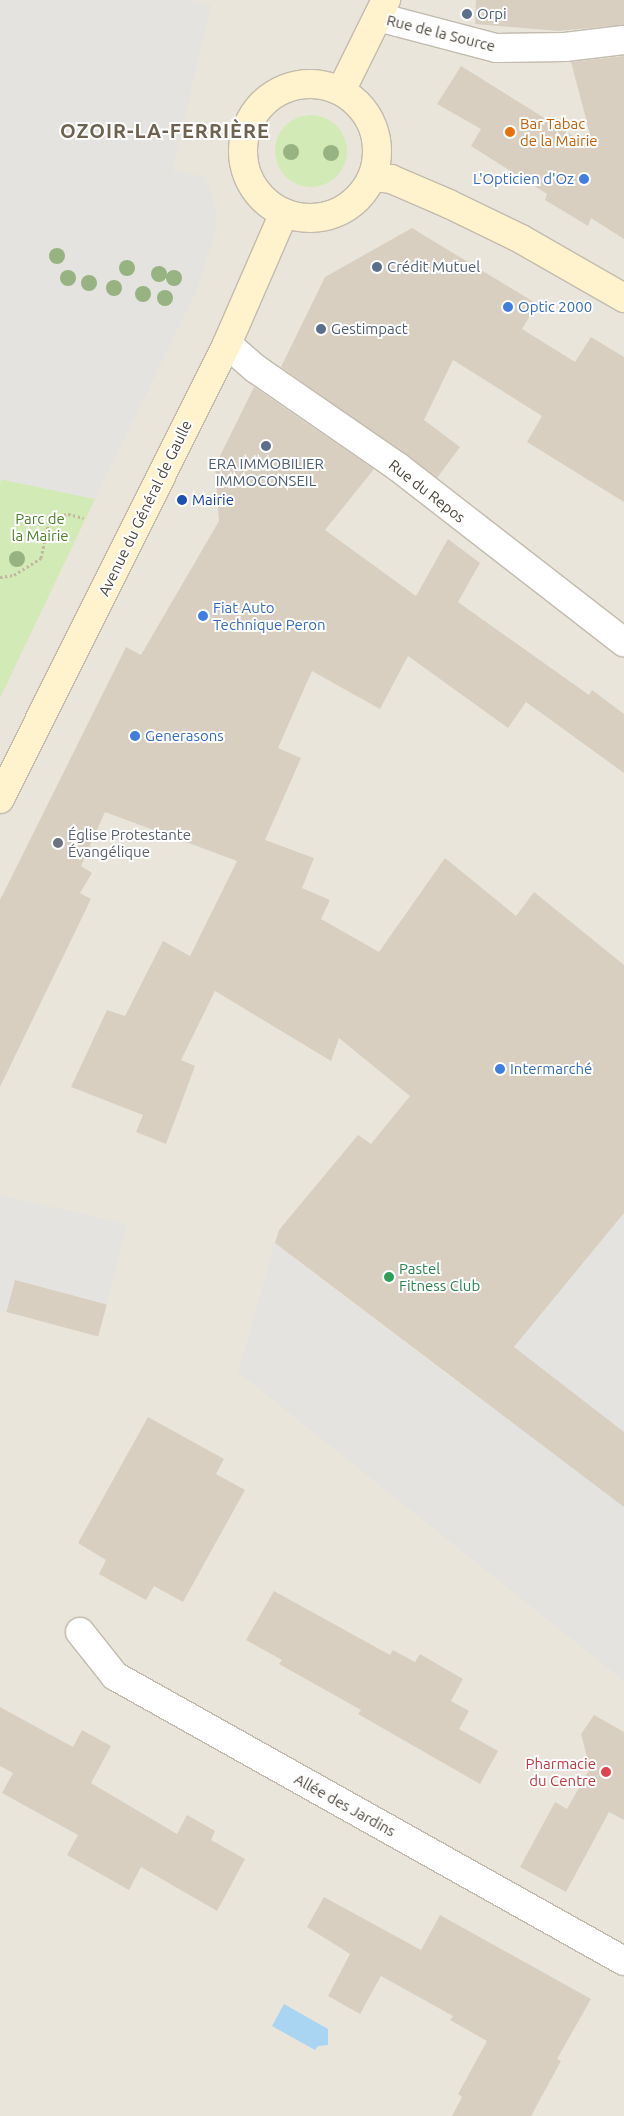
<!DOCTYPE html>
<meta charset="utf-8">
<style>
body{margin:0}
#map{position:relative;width:624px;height:2116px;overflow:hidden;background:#f6f3ec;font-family:Ubuntu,sans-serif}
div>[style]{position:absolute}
.residential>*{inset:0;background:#eae5da;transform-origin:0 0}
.green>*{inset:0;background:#d2eab5}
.round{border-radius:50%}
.parking>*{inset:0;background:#e5e3e0}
.water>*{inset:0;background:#a9d4f2}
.building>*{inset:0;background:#d8cfc1;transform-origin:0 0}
.path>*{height:3px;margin-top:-1.5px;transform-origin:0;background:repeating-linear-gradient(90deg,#c4b79f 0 2.5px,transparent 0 5px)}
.roads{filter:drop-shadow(1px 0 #c2bbae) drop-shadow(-1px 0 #c2bbae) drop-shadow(0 1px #c2bbae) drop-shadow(0 -1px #c2bbae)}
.street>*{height:28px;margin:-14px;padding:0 14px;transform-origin:14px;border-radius:14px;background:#fff}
.secondary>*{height:28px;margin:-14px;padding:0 14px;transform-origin:14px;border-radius:14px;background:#fff3cd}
.secondary>.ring{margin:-14px;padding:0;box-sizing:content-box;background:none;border:28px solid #fff3cd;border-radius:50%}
.trees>*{width:16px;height:16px;margin:-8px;border-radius:50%;background:#97b381}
.dots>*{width:14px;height:14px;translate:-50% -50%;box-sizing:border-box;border:2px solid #fff;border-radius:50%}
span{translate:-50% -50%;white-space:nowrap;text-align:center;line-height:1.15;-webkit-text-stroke:4px #fff;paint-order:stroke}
.service-label{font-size:15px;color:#4e5e75}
.left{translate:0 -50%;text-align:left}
.street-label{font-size:15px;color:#4b4439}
.food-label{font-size:15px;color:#c56008}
.shop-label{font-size:15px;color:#366cbe}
.right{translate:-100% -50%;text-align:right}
.transit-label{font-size:15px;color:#164399}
.park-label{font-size:15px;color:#4a7f2a}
.worship-label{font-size:15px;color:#5b616d}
.leisure-label{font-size:15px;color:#27864d}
.health-label{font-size:15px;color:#be3a42}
.district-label{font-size:20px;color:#6e6250;font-weight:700;letter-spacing:1px}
</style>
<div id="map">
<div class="residential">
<div style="left:0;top:0;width:624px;height:2116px"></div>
</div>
<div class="green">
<div class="round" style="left:275px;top:115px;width:72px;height:72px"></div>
<div style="clip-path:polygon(1px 479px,95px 499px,0 698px,0 486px)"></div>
</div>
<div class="parking">
<div style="clip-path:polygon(0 0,191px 0,211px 5px,173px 170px,206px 177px,217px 213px,215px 234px,197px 290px,95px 499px,0 479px)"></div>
<div style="clip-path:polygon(0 1195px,127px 1224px,107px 1304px,16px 1281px,7px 1312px,0 1310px)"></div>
<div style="clip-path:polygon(624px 1213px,624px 1681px,238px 1372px,275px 1243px,475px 1396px)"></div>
</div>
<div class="water">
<div style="clip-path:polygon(284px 2004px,328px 2029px,328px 2045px,318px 2046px,315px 2050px,272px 2026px)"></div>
</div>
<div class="building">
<div style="clip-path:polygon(476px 0,624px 0,624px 25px,558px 31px,475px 24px)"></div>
<div style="clip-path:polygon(624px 56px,624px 239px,591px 218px,588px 226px,545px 200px,547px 194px,471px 146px,481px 129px,437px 104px,461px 66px,594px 149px,571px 62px)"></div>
<div style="clip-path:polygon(412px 228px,537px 304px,522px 329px,575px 362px,591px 337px,624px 357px,624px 502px,527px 442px,542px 416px,453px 360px,424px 420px,460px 447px,437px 478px,281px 367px,325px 277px)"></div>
<div style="clip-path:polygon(254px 387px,374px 469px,325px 530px,416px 596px,448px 539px,480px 563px,458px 602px,589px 695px,592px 690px,624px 714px,624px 773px,526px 702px,508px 728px,408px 656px,380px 709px,312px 671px,278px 748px,301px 758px,265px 840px,314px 858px,302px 888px,330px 900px,321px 919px,379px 952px,445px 858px,516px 916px,534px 892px,624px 965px,624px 1213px,514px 1347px,624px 1432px,624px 1507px,275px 1243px,279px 1230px,358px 1135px,371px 1144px,410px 1096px,339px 1038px,331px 1061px,215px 991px,181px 1060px,195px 1066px,166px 1144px,136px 1132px,143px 1115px,71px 1087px,107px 1010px,125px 1016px,163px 941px,190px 956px,237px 861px,105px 812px,81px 866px,92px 873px,80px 893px,91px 899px,0 1087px,0 900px,126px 647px,141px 655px,219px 521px,215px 466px)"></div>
<div style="left:15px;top:1280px;width:95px;height:33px;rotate:15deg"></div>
<div style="clip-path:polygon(148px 1417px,224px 1459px,216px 1474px,245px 1490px,183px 1602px,154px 1586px,146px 1600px,99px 1574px,106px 1560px,78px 1543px)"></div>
<div style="clip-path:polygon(274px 1591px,390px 1655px,393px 1650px,415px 1662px,420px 1654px,463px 1679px,451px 1701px,469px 1711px,459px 1729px,498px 1751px,480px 1784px,358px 1714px,361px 1710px,279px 1664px,282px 1660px,246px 1640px)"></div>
<div style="clip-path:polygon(0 1707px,73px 1747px,82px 1730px,111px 1746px,91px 1783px,177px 1834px,187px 1815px,215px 1831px,211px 1840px,245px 1859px,217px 1911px,141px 1867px,129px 1890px,67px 1855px,78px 1835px,2px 1793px,13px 1773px,0 1766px)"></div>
<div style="clip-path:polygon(594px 1715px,624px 1732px,624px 1820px,609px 1812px,566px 1892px,520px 1867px,555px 1802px,567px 1809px,590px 1768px,581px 1734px)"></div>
<div style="clip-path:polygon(324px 1897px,421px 1950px,440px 1915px,591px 1999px,557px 2059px,561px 2061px,531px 2116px,452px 2116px,462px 2097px,458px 2094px,487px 2041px,450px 2020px,453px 2016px,381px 1976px,360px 2014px,328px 1996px,350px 1954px,307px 1927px)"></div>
</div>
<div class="path">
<div style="left:0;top:577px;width:14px;rotate:-8deg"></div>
<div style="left:14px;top:575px;width:32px;rotate:-32deg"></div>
<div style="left:41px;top:558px;width:30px;rotate:-78deg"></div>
<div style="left:47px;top:529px;width:14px;rotate:-60deg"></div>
<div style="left:54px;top:517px;width:14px;rotate:-12deg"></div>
<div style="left:68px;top:514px;width:16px;rotate:14deg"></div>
</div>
<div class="roads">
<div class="street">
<div style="left:378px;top:17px;width:122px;rotate:14.7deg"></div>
<div style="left:496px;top:48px;width:69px;rotate:-0.8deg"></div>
<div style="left:565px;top:47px;width:59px;rotate:-6.8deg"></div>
<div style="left:227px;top:344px;width:38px;rotate:41deg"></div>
<div style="left:256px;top:369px;width:173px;rotate:34.6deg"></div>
<div style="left:398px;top:467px;width:286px;rotate:37.8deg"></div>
<div style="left:80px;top:1632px;width:56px;rotate:51.5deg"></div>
<div style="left:115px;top:1676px;width:583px;rotate:29.25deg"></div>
</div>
<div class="secondary">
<div class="ring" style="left:243px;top:84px;width:106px;height:106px"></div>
<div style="left:341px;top:91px;width:102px;rotate:-63.7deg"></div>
<div style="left:373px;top:177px;width:18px;rotate:6deg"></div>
<div style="left:391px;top:179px;width:63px;rotate:23.3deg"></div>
<div style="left:449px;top:204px;width:80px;rotate:25.9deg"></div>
<div style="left:521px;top:239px;width:119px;rotate:29.8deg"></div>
<div style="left:0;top:799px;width:508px;rotate:-63.49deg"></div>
<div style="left:227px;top:344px;width:143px;rotate:-66.5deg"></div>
</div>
</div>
<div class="trees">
<div style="left:291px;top:152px"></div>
<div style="left:331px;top:153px"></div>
<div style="left:57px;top:256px"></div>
<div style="left:127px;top:268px"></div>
<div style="left:159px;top:274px"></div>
<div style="left:68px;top:278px"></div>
<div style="left:174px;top:278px"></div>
<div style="left:89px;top:283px"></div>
<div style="left:114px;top:288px"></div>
<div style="left:143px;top:294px"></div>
<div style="left:165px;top:298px"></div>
<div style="left:17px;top:559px"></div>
</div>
<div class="dots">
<div style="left:467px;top:14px;background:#5c6f8a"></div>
<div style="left:510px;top:132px;background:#e8710a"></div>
<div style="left:584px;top:179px;background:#3f7fe0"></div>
<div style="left:377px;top:267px;background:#5c6f8a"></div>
<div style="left:508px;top:307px;background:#3f7fe0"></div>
<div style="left:321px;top:329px;background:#5c6f8a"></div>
<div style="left:266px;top:446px;background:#5c6f8a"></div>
<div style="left:182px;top:500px;background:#1a4fb4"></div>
<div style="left:203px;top:616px;background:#3f7fe0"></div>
<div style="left:135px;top:736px;background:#3f7fe0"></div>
<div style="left:58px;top:843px;background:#6b7280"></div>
<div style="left:500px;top:1069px;background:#3f7fe0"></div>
<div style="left:389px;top:1277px;background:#2e9e5b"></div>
<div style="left:606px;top:1772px;background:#e0444e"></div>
</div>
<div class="service-label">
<span class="left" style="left:477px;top:14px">Orpi</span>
<span class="left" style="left:387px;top:267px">Crédit Mutuel</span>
<span class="left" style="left:331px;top:329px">Gestimpact</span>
<span style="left:266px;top:472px">ERA IMMOBILIER<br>IMMOCONSEIL</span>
</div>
<div class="street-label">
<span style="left:441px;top:33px;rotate:14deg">Rue de la Source</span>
<span style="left:427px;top:491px;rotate:38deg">Rue du Repos</span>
<span style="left:145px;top:508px;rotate:-64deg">Avenue du Général de Gaulle</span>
<span style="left:345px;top:1805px;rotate:29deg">Allée des Jardins</span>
</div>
<div class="food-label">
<span class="left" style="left:520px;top:132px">Bar Tabac<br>de la Mairie</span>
</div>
<div class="shop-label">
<span class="right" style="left:574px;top:179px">L'Opticien d'Oz</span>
<span class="left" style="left:518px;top:307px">Optic 2000</span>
<span class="left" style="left:213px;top:616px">Fiat Auto<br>Technique Peron</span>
<span class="left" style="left:145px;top:736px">Generasons</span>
<span class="left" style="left:510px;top:1069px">Intermarché</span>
</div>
<div class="transit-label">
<span class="left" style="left:192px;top:500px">Mairie</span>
</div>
<div class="park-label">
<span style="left:40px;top:527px">Parc de<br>la Mairie</span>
</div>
<div class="worship-label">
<span class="left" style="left:68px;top:843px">Église Protestante<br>Évangélique</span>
</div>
<div class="leisure-label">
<span class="left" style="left:399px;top:1277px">Pastel<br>Fitness Club</span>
</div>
<div class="health-label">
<span class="right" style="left:596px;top:1772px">Pharmacie<br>du Centre</span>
</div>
<div class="district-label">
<span style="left:165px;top:130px">OZOIR-LA-FERRIÈRE</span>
</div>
</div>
